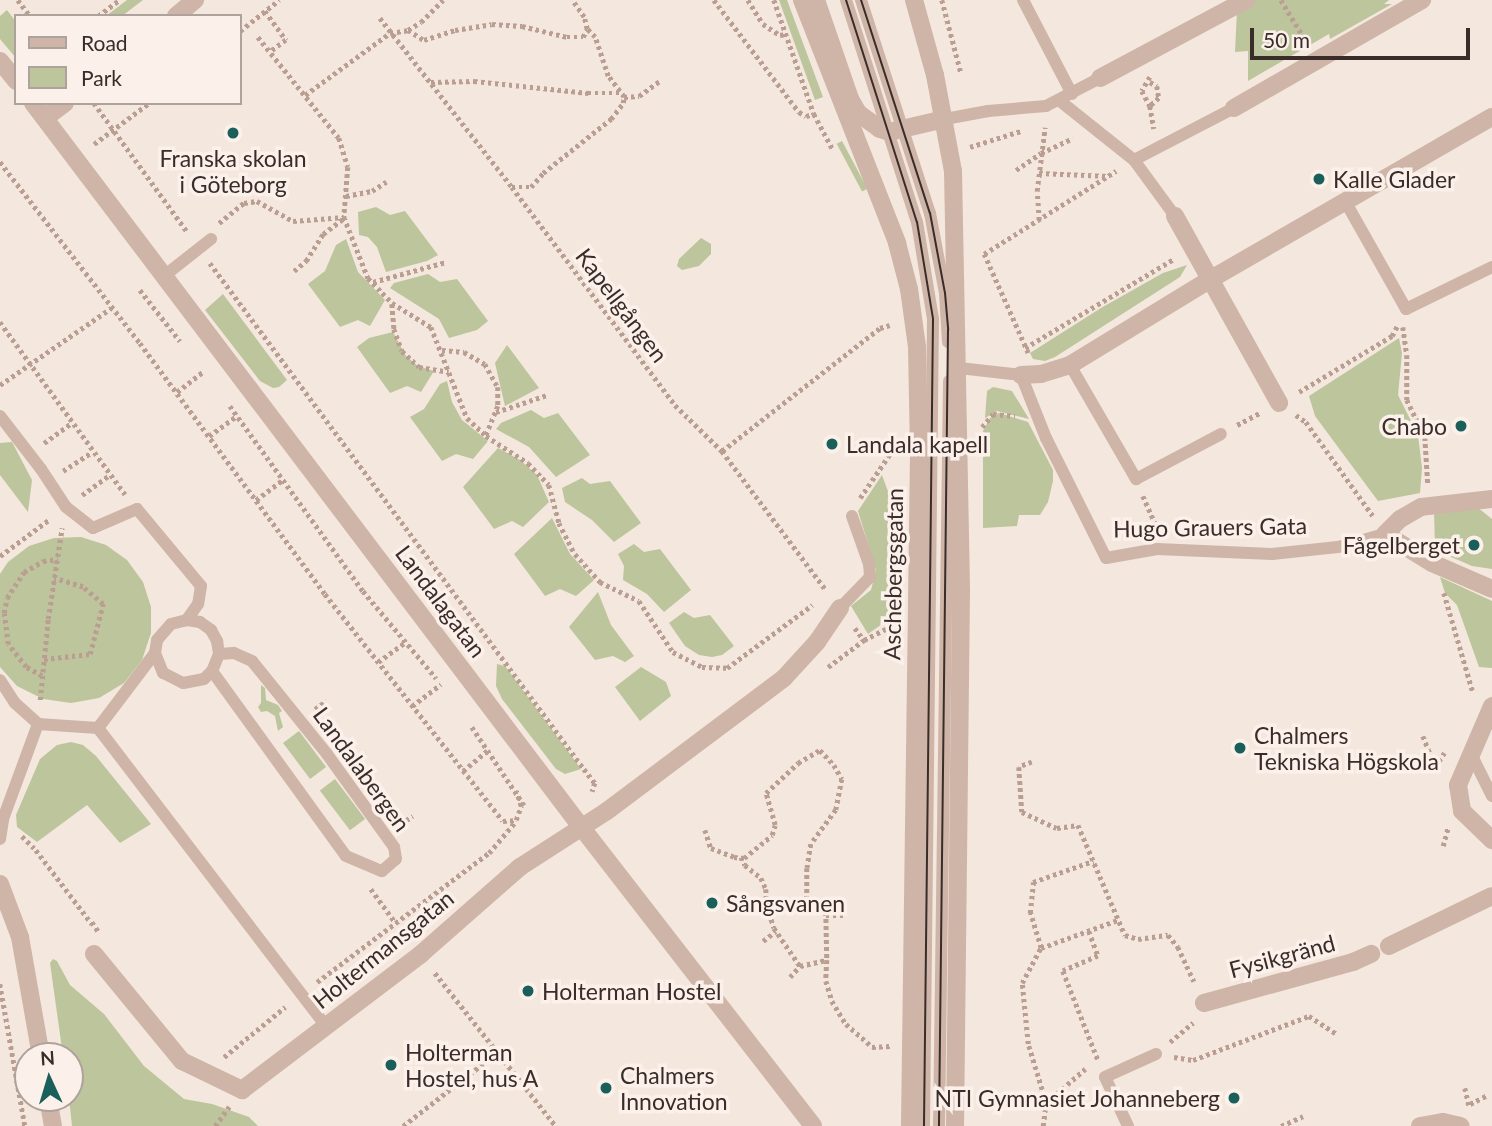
<!DOCTYPE html>
<meta charset="utf-8">
<style>
body{margin:0}
#map{position:relative;width:1492px;height:1126px;overflow:hidden;background:#f4e7dd;font-family:Lato,sans-serif}
div>[style]{position:absolute}
.green>*{inset:0;background:#bcc59c;transform-origin:0 0}
.path>*{height:4.5px;margin-top:-2.25px;transform-origin:0;background:repeating-linear-gradient(90deg,#ba9e92 0 3.5px,transparent 0 7px)}
.service>*{height:12px;margin:-6px;padding:0 6px;transform-origin:6px;border-radius:6px;background:#ceb5a8}
.minor>*{height:18px;margin:-9px;padding:0 9px;transform-origin:9px;border-radius:9px;background:#ceb5a8}
.tertiary>*{height:18px;margin:-9px;padding:0 9px;transform-origin:9px;border-radius:9px;background:#ceb5a8}
.tram>*{height:2px;margin:-1px;padding:0 1px;transform-origin:1px;border-radius:1px;background:#3a2c29}
.dots>*{width:19px;height:19px;translate:-50% -50%;box-sizing:border-box;border:4px solid #fbf1ea;border-radius:50%}
span{translate:-50% -50%;white-space:nowrap;text-align:center;line-height:1.15;-webkit-text-stroke:7px #fbf1ea;paint-order:stroke}
.poi-label{font-size:23px;color:#3a2c29}
.left{translate:0 -50%;text-align:left}
.right{translate:-100% -50%;text-align:right}
.street-label{font-size:23px;color:#3a2c29}
.legend{position:absolute;left:14px;top:14px;width:228px;height:91px;box-sizing:border-box;background:#fbf1ea;border:2px solid #aea29d;margin:0;padding:9px 12px;list-style:none;font-size:21px;color:#3a2c29}
.legend li{display:flex;align-items:center;gap:14px;height:35px}
.legend b{width:35px;border:2px solid #aea29d}
.north{position:absolute;left:14px;top:1042px;width:70px;height:70px;box-sizing:border-box;background:#fbf1ea;border:2px solid #aea29d;border-radius:50%;rotate:356deg;font-size:19px;font-weight:700;line-height:28px;text-align:center;color:#3a2c29}
.north::after{content:'';display:block;margin:auto;width:24px;height:32px;background:#1b5f5b;clip-path:polygon(50% 0,100% 100%,50% 72%,0 100%)}
.scale{position:absolute;left:1250px;top:28px;width:220px;height:32px;box-sizing:border-box;border:4px solid #3a2c29;border-top:0;padding-left:9px;font-size:21px;line-height:24px;white-space:nowrap;color:#3a2c29;-webkit-text-stroke:5px #fbf1ea;paint-order:stroke}
</style>
<div id="map">
<div class="green">
<div style="clip-path:polygon(127px 0,143px 0,122px 16px,106px 16px)"></div>
<div style="clip-path:polygon(779px 0,787px 0,823px 97px,815px 100px)"></div>
<div style="clip-path:polygon(1254px 0,1389px 0,1384px 4px,1392px 4px,1330px 39px,1329px 34px,1248px 81px,1248px 51px,1235px 52px,1237px 10px)"></div>
<div style="clip-path:polygon(7px 10px,16px 22px,16px 58px,0 39px,0 16px)"></div>
<div style="left:842px;top:141px;width:54px;height:6px;rotate:62deg"></div>
<div style="clip-path:polygon(376px 207px,390px 215px,405px 211px,438px 255px,427px 261px,386px 272px,377px 247px,368px 237px,359px 235px,358px 212px)"></div>
<div style="clip-path:polygon(701px 238px,711px 244px,711px 254px,699px 266px,682px 270px,677px 266px,679px 259px)"></div>
<div style="clip-path:polygon(346px 239px,358px 272px,385px 300px,370px 326px,358px 320px,340px 327px,308px 284px,325px 271px,336px 245px)"></div>
<div style="clip-path:polygon(1187px 265px,1180px 277px,1055px 357px,1045px 361px,1033px 359px,1030px 353px,1101px 308px,1163px 273px)"></div>
<div style="clip-path:polygon(428px 274px,440px 282px,457px 279px,488px 321px,477px 330px,449px 338px,439px 319px,390px 288px,394px 283px)"></div>
<div style="clip-path:polygon(223px 294px,287px 380px,279px 387px,273px 388px,260px 381px,205px 310px)"></div>
<div style="clip-path:polygon(393px 332px,406px 356px,418px 366px,434px 371px,421px 392px,407px 386px,390px 393px,357px 347px,369px 338px)"></div>
<div style="clip-path:polygon(1399px 338px,1402px 353px,1398px 395px,1418px 435px,1422px 468px,1420px 493px,1378px 501px,1315px 416px,1309px 396px)"></div>
<div style="clip-path:polygon(507px 345px,539px 388px,505px 406px,495px 363px)"></div>
<div style="clip-path:polygon(447px 381px,452px 402px,462px 420px,488px 441px,473px 459px,456px 454px,442px 461px,410px 417px,424px 409px,440px 384px)"></div>
<div style="clip-path:polygon(993px 387px,1012px 391px,1029px 419px,997px 411px,985px 418px,987px 391px)"></div>
<div style="clip-path:polygon(531px 410px,544px 418px,558px 413px,590px 455px,556px 477px,529px 447px,496px 429px,501px 423px)"></div>
<div style="clip-path:polygon(999px 413px,1028px 422px,1053px 470px,1053px 481px,1048px 502px,1040px 515px,1019px 515px,1017px 526px,983px 528px,983px 431px,990px 418px)"></div>
<div style="clip-path:polygon(12px 442px,32px 480px,28px 512px,0 475px,0 443px)"></div>
<div style="clip-path:polygon(498px 448px,520px 460px,537px 475px,549px 502px,523px 527px,512px 521px,494px 529px,463px 487px)"></div>
<div style="clip-path:polygon(882px 475px,890px 497px,890px 614px,885px 622px,868px 634px,851px 606px,871px 590px,876px 570px,858px 511px)"></div>
<div style="clip-path:polygon(582px 478px,590px 484px,610px 481px,641px 523px,614px 542px,592px 520px,565px 502px,562px 488px)"></div>
<div style="clip-path:polygon(1477px 507px,1492px 519px,1492px 569px,1472px 566px,1435px 550px,1434px 510px)"></div>
<div style="clip-path:polygon(552px 518px,570px 554px,594px 580px,576px 596px,560px 589px,545px 596px,514px 554px)"></div>
<div style="clip-path:polygon(81px 537px,106px 545px,127px 560px,143px 582px,151px 607px,151px 633px,142px 660px,124px 683px,99px 698px,71px 703px,43px 699px,17px 686px,0 667px,0 574px,8px 562px,29px 546px,54px 538px)"></div>
<div style="clip-path:polygon(634px 544px,644px 552px,660px 549px,691px 590px,664px 612px,647px 594px,623px 580px,624px 566px,618px 554px)"></div>
<div style="clip-path:polygon(1440px 577px,1492px 601px,1492px 668px,1479px 667px,1457px 605px,1445px 593px)"></div>
<div style="clip-path:polygon(598px 592px,611px 625px,634px 656px,625px 662px,613px 656px,595px 660px,569px 627px)"></div>
<div style="clip-path:polygon(684px 612px,694px 618px,710px 615px,734px 646px,722px 655px,712px 657px,699px 655px,685px 646px,669px 623px)"></div>
<div style="clip-path:polygon(497px 664px,505px 666px,581px 769px,565px 774px,556px 769px,502px 699px,496px 686px)"></div>
<div style="clip-path:polygon(641px 667px,666px 682px,671px 696px,640px 721px,615px 687px)"></div>
<div style="clip-path:polygon(261px 685px,265px 688px,266px 700px,278px 705px,282px 711px,279px 713px,283px 727px,278px 731px,275px 716px,267px 711px,261px 712px,258px 707px,261px 703px)"></div>
<div style="left:299px;top:731px;width:45px;height:20px;rotate:53deg"></div>
<div style="clip-path:polygon(71px 742px,83px 745px,96px 756px,151px 824px,120px 843px,87px 805px,37px 842px,17px 827px,16px 815px,40px 759px,57px 745px)"></div>
<div style="left:335px;top:779px;width:50px;height:19px;rotate:53deg"></div>
<div style="clip-path:polygon(53px 959px,57px 961px,70px 985px,104px 1014px,144px 1066px,184px 1099px,212px 1104px,249px 1117px,258px 1126px,72px 1126px,69px 1098px,70px 1056px,63px 1056px,50px 963px)"></div>
</div>
<div class="path">
<div style="left:18px;top:0;width:20px;rotate:53deg"></div>
<div style="left:714px;top:0;width:141px;rotate:52.8deg"></div>
<div style="left:799px;top:112px;width:8px;rotate:30deg"></div>
<div style="left:806px;top:116px;width:8px;rotate:-14deg"></div>
<div style="left:748px;top:0;width:28px;rotate:58deg"></div>
<div style="left:763px;top:24px;width:20px;rotate:33deg"></div>
<div style="left:780px;top:35px;width:6px;rotate:-9deg"></div>
<div style="left:774px;top:0;width:121px;rotate:70.7deg"></div>
<div style="left:814px;top:114px;width:40px;rotate:62deg"></div>
<div style="left:942px;top:0;width:75px;rotate:75.4deg"></div>
<div style="left:1281px;top:0;width:48px;rotate:58.6deg"></div>
<div style="left:265px;top:11px;width:36px;rotate:54deg"></div>
<div style="left:286px;top:40px;width:20px;rotate:143deg"></div>
<div style="left:98px;top:16px;width:26px;rotate:-37deg"></div>
<div style="left:380px;top:18px;width:214px;rotate:52deg"></div>
<div style="left:512px;top:187px;width:272px;rotate:53.2deg"></div>
<div style="left:675px;top:405px;width:66px;rotate:44.4deg"></div>
<div style="left:722px;top:451px;width:174px;rotate:53.2deg"></div>
<div style="left:408px;top:30px;width:19px;rotate:32deg"></div>
<div style="left:424px;top:40px;width:33px;rotate:-18deg"></div>
<div style="left:455px;top:30px;width:37px;rotate:-9deg"></div>
<div style="left:492px;top:24px;width:30px;rotate:4deg"></div>
<div style="left:522px;top:26px;width:46px;rotate:13.7deg"></div>
<div style="left:567px;top:37px;width:16px"></div>
<div style="left:583px;top:37px;width:9px;rotate:-63deg"></div>
<div style="left:587px;top:29px;width:12px;rotate:-104deg"></div>
<div style="left:584px;top:17px;width:21px;rotate:-125deg"></div>
<div style="left:240px;top:31px;width:50px;rotate:-38.5deg"></div>
<div style="left:258px;top:37px;width:129px;rotate:51.3deg"></div>
<div style="left:339px;top:138px;width:30px;rotate:73deg"></div>
<div style="left:348px;top:167px;width:50px;rotate:94.6deg"></div>
<div style="left:344px;top:217px;width:66px;rotate:68.5deg"></div>
<div style="left:368px;top:278px;width:35px;rotate:46deg"></div>
<div style="left:392px;top:303px;width:46px;rotate:31.6deg"></div>
<div style="left:431px;top:327px;width:98px;rotate:68.4deg"></div>
<div style="left:467px;top:418px;width:26px;rotate:43deg"></div>
<div style="left:486px;top:436px;width:50px;rotate:32.7deg"></div>
<div style="left:528px;top:463px;width:30px;rotate:46deg"></div>
<div style="left:549px;top:485px;width:39px;rotate:75deg"></div>
<div style="left:559px;top:523px;width:35px;rotate:63deg"></div>
<div style="left:575px;top:554px;width:38px;rotate:48deg"></div>
<div style="left:600px;top:582px;width:43px;rotate:26deg"></div>
<div style="left:639px;top:601px;width:61px;rotate:56.3deg"></div>
<div style="left:673px;top:652px;width:33px;rotate:27deg"></div>
<div style="left:702px;top:667px;width:25px;rotate:2deg"></div>
<div style="left:727px;top:668px;width:106px;rotate:-36.5deg"></div>
<div style="left:1150px;top:77px;width:16px;rotate:120deg"></div>
<div style="left:1142px;top:91px;width:17px;rotate:62deg"></div>
<div style="left:1150px;top:106px;width:23px;rotate:80deg"></div>
<div style="left:431px;top:82px;width:43px;rotate:-1.3deg"></div>
<div style="left:474px;top:81px;width:115px;rotate:6deg"></div>
<div style="left:588px;top:93px;width:32px"></div>
<div style="left:1150px;top:82px;width:8px;rotate:30deg"></div>
<div style="left:1157px;top:86px;width:12px;rotate:81deg"></div>
<div style="left:1159px;top:98px;width:12px;rotate:138deg"></div>
<div style="left:305px;top:95px;width:105px;rotate:-36.1deg"></div>
<div style="left:390px;top:33px;width:18px;rotate:-9deg"></div>
<div style="left:408px;top:30px;width:15px;rotate:-32deg"></div>
<div style="left:421px;top:22px;width:31px;rotate:-45deg"></div>
<div style="left:624px;top:97px;width:15px;rotate:-4deg"></div>
<div style="left:639px;top:96px;width:27px;rotate:-36deg"></div>
<div style="left:94px;top:103px;width:160px;rotate:54.1deg"></div>
<div style="left:94px;top:144px;width:69px;rotate:-36.7deg"></div>
<div style="left:970px;top:147px;width:53px;rotate:-17.4deg"></div>
<div style="left:0;top:162px;width:229px;rotate:52.3deg"></div>
<div style="left:140px;top:343px;width:312px;rotate:53.6deg"></div>
<div style="left:325px;top:594px;width:288px;rotate:51.9deg"></div>
<div style="left:503px;top:821px;width:13px;rotate:-4deg"></div>
<div style="left:516px;top:820px;width:15px;rotate:-70deg"></div>
<div style="left:521px;top:806px;width:16px;rotate:-108deg"></div>
<div style="left:1016px;top:170px;width:30px;rotate:-34deg"></div>
<div style="left:1041px;top:153px;width:35px;rotate:-25deg"></div>
<div style="left:1039px;top:173px;width:69px;rotate:2.5deg"></div>
<div style="left:512px;top:187px;width:19px"></div>
<div style="left:531px;top:187px;width:18px;rotate:-49deg"></div>
<div style="left:543px;top:173px;width:87px;rotate:-38.5deg"></div>
<div style="left:611px;top:119px;width:20px;rotate:-53deg"></div>
<div style="left:623px;top:103px;width:6px;rotate:-81deg"></div>
<div style="left:624px;top:97px;width:26px;rotate:-127deg"></div>
<div style="left:608px;top:76px;width:41px;rotate:-108.4deg"></div>
<div style="left:595px;top:37px;width:11px;rotate:-135deg"></div>
<div style="left:346px;top:196px;width:26px;rotate:-11deg"></div>
<div style="left:372px;top:191px;width:17px;rotate:-33deg"></div>
<div style="left:1039px;top:220px;width:29px;rotate:-94deg"></div>
<div style="left:1037px;top:191px;width:64px;rotate:-82.9deg"></div>
<div style="left:219px;top:223px;width:32px;rotate:-39deg"></div>
<div style="left:244px;top:203px;width:13px;rotate:-9deg"></div>
<div style="left:257px;top:201px;width:41px;rotate:29.1deg"></div>
<div style="left:293px;top:221px;width:51px;rotate:-4.5deg"></div>
<div style="left:210px;top:263px;width:629px;rotate:53.53deg"></div>
<div style="left:584px;top:769px;width:18px;rotate:52deg"></div>
<div style="left:595px;top:783px;width:9px;rotate:108deg"></div>
<div style="left:294px;top:271px;width:16px;rotate:-40deg"></div>
<div style="left:306px;top:261px;width:32px;rotate:-58deg"></div>
<div style="left:323px;top:234px;width:26px;rotate:-37deg"></div>
<div style="left:373px;top:282px;width:76px;rotate:-15.3deg"></div>
<div style="left:140px;top:290px;width:65px;rotate:51.9deg"></div>
<div style="left:392px;top:304px;width:25px;rotate:85deg"></div>
<div style="left:394px;top:329px;width:23px;rotate:70deg"></div>
<div style="left:402px;top:351px;width:23px;rotate:43deg"></div>
<div style="left:419px;top:367px;width:30px;rotate:9deg"></div>
<div style="left:0;top:322px;width:213px;rotate:54deg"></div>
<div style="left:1403px;top:327px;width:28px;rotate:82deg"></div>
<div style="left:1407px;top:355px;width:45px;rotate:90deg"></div>
<div style="left:1407px;top:400px;width:41px;rotate:64.1deg"></div>
<div style="left:1425px;top:437px;width:48px;rotate:86.4deg"></div>
<div style="left:1025px;top:348px;width:174px;rotate:-30.9deg"></div>
<div style="left:442px;top:350px;width:22px;rotate:5deg"></div>
<div style="left:464px;top:352px;width:24px;rotate:30deg"></div>
<div style="left:485px;top:364px;width:26px;rotate:61deg"></div>
<div style="left:498px;top:387px;width:19px;rotate:90deg"></div>
<div style="left:498px;top:406px;width:32px;rotate:112deg"></div>
<div style="left:1028px;top:353px;width:108px;rotate:-114deg"></div>
<div style="left:984px;top:254px;width:156px;rotate:-32.2deg"></div>
<div style="left:0;top:385px;width:135px;rotate:-34.7deg"></div>
<div style="left:177px;top:392px;width:34px;rotate:-38deg"></div>
<div style="left:1299px;top:392px;width:109px;rotate:-31.1deg"></div>
<div style="left:1392px;top:336px;width:11px;rotate:-63deg"></div>
<div style="left:230px;top:406px;width:228px;rotate:54.3deg"></div>
<div style="left:363px;top:591px;width:114px;rotate:50deg"></div>
<div style="left:496px;top:412px;width:54px;rotate:-18.4deg"></div>
<div style="left:1296px;top:415px;width:12px;rotate:35deg"></div>
<div style="left:1306px;top:422px;width:115px;rotate:54.5deg"></div>
<div style="left:1237px;top:425px;width:26px;rotate:-28deg"></div>
<div style="left:982px;top:427px;width:17px;rotate:-50deg"></div>
<div style="left:993px;top:414px;width:22px;rotate:5deg"></div>
<div style="left:209px;top:436px;width:34px;rotate:-36deg"></div>
<div style="left:44px;top:443px;width:34px;rotate:-36deg"></div>
<div style="left:722px;top:451px;width:200px;rotate:-37.9deg"></div>
<div style="left:880px;top:328px;width:10px;rotate:-17deg"></div>
<div style="left:63px;top:471px;width:35px;rotate:-33deg"></div>
<div style="left:82px;top:495px;width:34px;rotate:-36deg"></div>
<div style="left:1143px;top:496px;width:36px;rotate:66deg"></div>
<div style="left:860px;top:498px;width:60px;rotate:-55.8deg"></div>
<div style="left:256px;top:500px;width:34px;rotate:-37deg"></div>
<div style="left:0;top:556px;width:62px;rotate:-36.5deg"></div>
<div style="left:1444px;top:593px;width:103px;rotate:73.7deg"></div>
<div style="left:855px;top:628px;width:15px;rotate:53deg"></div>
<div style="left:864px;top:640px;width:33px;rotate:-27deg"></div>
<div style="left:44px;top:659px;width:46px;rotate:-6.2deg"></div>
<div style="left:90px;top:654px;width:52px;rotate:-75.4deg"></div>
<div style="left:103px;top:604px;width:26px;rotate:-140deg"></div>
<div style="left:83px;top:587px;width:30px;rotate:-163deg"></div>
<div style="left:378px;top:662px;width:34px;rotate:-36deg"></div>
<div style="left:828px;top:667px;width:45px;rotate:-36.9deg"></div>
<div style="left:42px;top:676px;width:18px;rotate:-151deg"></div>
<div style="left:26px;top:667px;width:29px;rotate:-128deg"></div>
<div style="left:8px;top:644px;width:31px;rotate:-97deg"></div>
<div style="left:4px;top:613px;width:15px;rotate:-79deg"></div>
<div style="left:7px;top:598px;width:31px;rotate:-57deg"></div>
<div style="left:24px;top:572px;width:22px;rotate:-30deg"></div>
<div style="left:43px;top:561px;width:15px;rotate:-8deg"></div>
<div style="left:40px;top:700px;width:81px;rotate:-84.4deg"></div>
<div style="left:48px;top:619px;width:92px;rotate:-81.3deg"></div>
<div style="left:412px;top:706px;width:36px;rotate:-37deg"></div>
<div style="left:315px;top:709px;width:14px;rotate:-36deg"></div>
<div style="left:472px;top:727px;width:94px;rotate:56.3deg"></div>
<div style="left:1423px;top:736px;width:35px;rotate:68deg"></div>
<div style="left:353px;top:759px;width:14px;rotate:-30deg"></div>
<div style="left:1032px;top:762px;width:14px;rotate:159deg"></div>
<div style="left:1019px;top:767px;width:45px;rotate:86.2deg"></div>
<div style="left:1022px;top:812px;width:38px;rotate:25deg"></div>
<div style="left:1057px;top:828px;width:21px;rotate:-8deg"></div>
<div style="left:1078px;top:825px;width:120px;rotate:66.9deg"></div>
<div style="left:1125px;top:935px;width:14px;rotate:17deg"></div>
<div style="left:1138px;top:939px;width:30px;rotate:-8deg"></div>
<div style="left:1168px;top:935px;width:16px;rotate:50deg"></div>
<div style="left:1178px;top:947px;width:38px;rotate:65deg"></div>
<div style="left:1435px;top:767px;width:17px;rotate:-57deg"></div>
<div style="left:463px;top:771px;width:33px;rotate:-40deg"></div>
<div style="left:400px;top:824px;width:15px;rotate:-32deg"></div>
<div style="left:705px;top:830px;width:19px;rotate:72deg"></div>
<div style="left:711px;top:848px;width:25px;rotate:21deg"></div>
<div style="left:734px;top:857px;width:10px;rotate:6deg"></div>
<div style="left:744px;top:858px;width:36px;rotate:-39deg"></div>
<div style="left:772px;top:835px;width:10px;rotate:-73deg"></div>
<div style="left:775px;top:825px;width:33px;rotate:-106deg"></div>
<div style="left:766px;top:793px;width:44px;rotate:-43.2deg"></div>
<div style="left:798px;top:763px;width:26px;rotate:-31deg"></div>
<div style="left:820px;top:750px;width:21px;rotate:47deg"></div>
<div style="left:834px;top:765px;width:16px;rotate:60deg"></div>
<div style="left:842px;top:779px;width:32px;rotate:101deg"></div>
<div style="left:836px;top:810px;width:42px;rotate:126.3deg"></div>
<div style="left:811px;top:844px;width:24px;rotate:99deg"></div>
<div style="left:807px;top:868px;width:30px;rotate:90deg"></div>
<div style="left:807px;top:898px;width:14px;rotate:69deg"></div>
<div style="left:812px;top:911px;width:14px;rotate:4deg"></div>
<div style="left:826px;top:912px;width:48px;rotate:88.8deg"></div>
<div style="left:22px;top:836px;width:20px;rotate:45deg"></div>
<div style="left:36px;top:850px;width:93px;rotate:52.9deg"></div>
<div style="left:1443px;top:846px;width:20px;rotate:-75deg"></div>
<div style="left:741px;top:857px;width:9px;rotate:63deg"></div>
<div style="left:745px;top:865px;width:21px;rotate:39deg"></div>
<div style="left:761px;top:878px;width:12px;rotate:66deg"></div>
<div style="left:766px;top:889px;width:17px;rotate:87deg"></div>
<div style="left:767px;top:906px;width:23px;rotate:72deg"></div>
<div style="left:774px;top:928px;width:46px;rotate:55.6deg"></div>
<div style="left:371px;top:889px;width:41px;rotate:54deg"></div>
<div style="left:826px;top:916px;width:17px"></div>
<div style="left:92px;top:922px;width:11px;rotate:56deg"></div>
<div style="left:1089px;top:931px;width:27px;rotate:70deg"></div>
<div style="left:1098px;top:956px;width:38px;rotate:157deg"></div>
<div style="left:1063px;top:971px;width:96px;rotate:68.5deg"></div>
<div style="left:763px;top:941px;width:16px;rotate:-38deg"></div>
<div style="left:1041px;top:948px;width:82px;rotate:-20deg"></div>
<div style="left:435px;top:973px;width:195px;rotate:51.7deg"></div>
<div style="left:790px;top:977px;width:15px;rotate:-48deg"></div>
<div style="left:800px;top:966px;width:28px;rotate:-13deg"></div>
<div style="left:827px;top:960px;width:21px;rotate:93deg"></div>
<div style="left:826px;top:981px;width:21px;rotate:73deg"></div>
<div style="left:832px;top:1001px;width:27px;rotate:59deg"></div>
<div style="left:846px;top:1024px;width:35px;rotate:41deg"></div>
<div style="left:872px;top:1047px;width:18px;rotate:-3deg"></div>
<div style="left:317px;top:982px;width:215px;rotate:-36.9deg"></div>
<div style="left:489px;top:853px;width:42px;rotate:-49.8deg"></div>
<div style="left:0;top:984px;width:144px;rotate:80deg"></div>
<div style="left:1170px;top:1042px;width:30px;rotate:-40deg"></div>
<div style="left:224px;top:1057px;width:79px;rotate:-39.3deg"></div>
<div style="left:1174px;top:1057px;width:19px;rotate:9deg"></div>
<div style="left:1193px;top:1060px;width:124px;rotate:-20.8deg"></div>
<div style="left:1309px;top:1016px;width:33px;rotate:33deg"></div>
<div style="left:1465px;top:1088px;width:18px;rotate:77deg"></div>
<div style="left:1046px;top:1103px;width:52px;rotate:-41.1deg"></div>
<div style="left:1470px;top:1104px;width:18px;rotate:-27deg"></div>
<div style="left:215px;top:1126px;width:24px;rotate:-54deg"></div>
<div style="left:403px;top:1126px;width:120px;rotate:-37.9deg"></div>
<div style="left:1043px;top:1126px;width:23px;rotate:-83deg"></div>
<div style="left:1046px;top:1103px;width:62px;rotate:-107deg"></div>
<div style="left:1028px;top:1044px;width:61px;rotate:-95.6deg"></div>
<div style="left:1022px;top:983px;width:40px;rotate:-62deg"></div>
<div style="left:1041px;top:948px;width:37px;rotate:-107deg"></div>
<div style="left:1030px;top:913px;width:31px;rotate:-84deg"></div>
<div style="left:1033px;top:882px;width:64px;rotate:-19.3deg"></div>
<div style="left:1281px;top:1126px;width:24px;rotate:-24deg"></div>
</div>
<div class="service">
<div style="left:846px;top:0;width:233px;rotate:72.3deg"></div>
<div style="left:917px;top:222px;width:98px;rotate:80.6deg"></div>
<div style="left:933px;top:319px;width:807px;rotate:90.64deg"></div>
<div style="left:861px;top:0;width:224px;rotate:72.1deg"></div>
<div style="left:930px;top:213px;width:81px;rotate:79.4deg"></div>
<div style="left:945px;top:293px;width:49px;rotate:86.5deg"></div>
<div style="left:1023px;top:0;width:106px;rotate:62.5deg"></div>
<div style="left:1060px;top:101px;width:95px;rotate:38.6deg"></div>
<div style="left:1134px;top:160px;width:69px;rotate:53.8deg"></div>
<div style="left:945px;top:119px;width:44px;rotate:-10.5deg"></div>
<div style="left:988px;top:111px;width:58px;rotate:-4.9deg"></div>
<div style="left:1046px;top:106px;width:61px;rotate:-27.4deg"></div>
<div style="left:1134px;top:160px;width:113px;rotate:-27.5deg"></div>
<div style="left:1345px;top:201px;width:124px;rotate:60.5deg"></div>
<div style="left:1406px;top:309px;width:96px;rotate:-26deg"></div>
<div style="left:164px;top:276px;width:60px;rotate:-38.2deg"></div>
<div style="left:1070px;top:365px;width:132px;rotate:59.9deg"></div>
<div style="left:1136px;top:479px;width:96px;rotate:-27.9deg"></div>
<div style="left:959px;top:368px;width:62px;rotate:6.4deg"></div>
<div style="left:1021px;top:375px;width:68px;rotate:68.4deg"></div>
<div style="left:1046px;top:438px;width:134px;rotate:63.4deg"></div>
<div style="left:1106px;top:558px;width:52px;rotate:-10deg"></div>
<div style="left:1157px;top:549px;width:115px;rotate:2.5deg"></div>
<div style="left:1272px;top:554px;width:66px;rotate:-6.1deg"></div>
<div style="left:1338px;top:547px;width:49px;rotate:-15.5deg"></div>
<div style="left:0;top:416px;width:67px;rotate:52.3deg"></div>
<div style="left:41px;top:469px;width:45px;rotate:56.7deg"></div>
<div style="left:66px;top:507px;width:34px;rotate:38deg"></div>
<div style="left:93px;top:528px;width:48px;rotate:-23.4deg"></div>
<div style="left:137px;top:509px;width:100px;rotate:50.3deg"></div>
<div style="left:201px;top:586px;width:18px;rotate:99deg"></div>
<div style="left:198px;top:604px;width:19px;rotate:125deg"></div>
<div style="left:840px;top:608px;width:43px;rotate:-45.9deg"></div>
<div style="left:870px;top:577px;width:13px;rotate:-94deg"></div>
<div style="left:869px;top:564px;width:51px;rotate:-109.5deg"></div>
<div style="left:212px;top:671px;width:228px;rotate:54.1deg"></div>
<div style="left:346px;top:856px;width:39px;rotate:23deg"></div>
<div style="left:382px;top:871px;width:18px;rotate:-41deg"></div>
<div style="left:396px;top:859px;width:12px;rotate:-99deg"></div>
<div style="left:394px;top:847px;width:115px;rotate:-125.8deg"></div>
<div style="left:327px;top:754px;width:119px;rotate:-128.9deg"></div>
<div style="left:252px;top:661px;width:20px;rotate:-156deg"></div>
<div style="left:234px;top:653px;width:15px;rotate:176deg"></div>
<div style="left:0;top:680px;width:27px;rotate:57deg"></div>
<div style="left:15px;top:703px;width:31px;rotate:42deg"></div>
<div style="left:38px;top:724px;width:60px;rotate:3.8deg"></div>
<div style="left:98px;top:728px;width:94px;rotate:-52.8deg"></div>
<div style="left:155px;top:653px;width:13px;rotate:-81deg"></div>
<div style="left:157px;top:640px;width:21px;rotate:-49deg"></div>
<div style="left:171px;top:624px;width:16px;rotate:-14deg"></div>
<div style="left:187px;top:620px;width:13px;rotate:9deg"></div>
<div style="left:200px;top:622px;width:14px;rotate:36deg"></div>
<div style="left:211px;top:630px;width:13px;rotate:61deg"></div>
<div style="left:217px;top:641px;width:13px;rotate:81deg"></div>
<div style="left:219px;top:654px;width:18px;rotate:112deg"></div>
<div style="left:212px;top:671px;width:11px;rotate:135deg"></div>
<div style="left:204px;top:679px;width:21px;rotate:169deg"></div>
<div style="left:183px;top:683px;width:22px;rotate:-153deg"></div>
<div style="left:163px;top:673px;width:22px;rotate:-112deg"></div>
<div style="left:98px;top:728px;width:375px;rotate:52.6deg"></div>
<div style="left:1471px;top:754px;width:47px;rotate:63.4deg"></div>
<div style="left:0;top:839px;width:20px;rotate:-81deg"></div>
<div style="left:3px;top:819px;width:101px;rotate:-69.8deg"></div>
<div style="left:939px;top:1126px;width:745px;rotate:-89.23deg"></div>
<div style="left:1128px;top:1126px;width:54px;rotate:-115.1deg"></div>
<div style="left:1105px;top:1077px;width:56px;rotate:-24.3deg"></div>
</div>
<div class="minor">
<div style="left:176px;top:16px;width:25px;rotate:-40deg"></div>
<div style="left:0;top:61px;width:26px;rotate:51deg"></div>
<div style="left:1100px;top:78px;width:166px;rotate:-28.1deg"></div>
<div style="left:33px;top:103px;width:909px;rotate:52.87deg"></div>
<div style="left:582px;top:828px;width:377px;rotate:52.2deg"></div>
<div style="left:1234px;top:108px;width:217px;rotate:-29.9deg"></div>
<div style="left:45px;top:118px;width:25px;rotate:-37deg"></div>
<div style="left:1175px;top:216px;width:214px;rotate:60.9deg"></div>
<div style="left:1021px;top:375px;width:20px;rotate:-3deg"></div>
<div style="left:1041px;top:374px;width:30px;rotate:-17deg"></div>
<div style="left:1070px;top:365px;width:165px;rotate:-31.4deg"></div>
<div style="left:1211px;top:279px;width:324px;rotate:-30deg"></div>
<div style="left:1492px;top:499px;width:71px;rotate:173.6deg"></div>
<div style="left:1421px;top:507px;width:24px;rotate:150deg"></div>
<div style="left:1400px;top:519px;width:21px;rotate:135deg"></div>
<div style="left:1385px;top:534px;width:55px;rotate:31.7deg"></div>
<div style="left:1432px;top:563px;width:65px;rotate:23.4deg"></div>
<div style="left:1492px;top:706px;width:86px;rotate:113.3deg"></div>
<div style="left:1458px;top:785px;width:26px;rotate:81deg"></div>
<div style="left:1462px;top:811px;width:42px;rotate:44deg"></div>
<div style="left:0;top:884px;width:57px;rotate:69.3deg"></div>
<div style="left:20px;top:937px;width:121px;rotate:80deg"></div>
<div style="left:1389px;top:946px;width:114px;rotate:-25.9deg"></div>
<div style="left:94px;top:954px;width:139px;rotate:50.6deg"></div>
<div style="left:182px;top:1061px;width:67px;rotate:25.8deg"></div>
<div style="left:242px;top:1090px;width:225px;rotate:-37.2deg"></div>
<div style="left:421px;top:954px;width:132px;rotate:-41.3deg"></div>
<div style="left:520px;top:867px;width:103px;rotate:-32.8deg"></div>
<div style="left:607px;top:811px;width:221px;rotate:-36.9deg"></div>
<div style="left:784px;top:678px;width:49px;rotate:-47.5deg"></div>
<div style="left:817px;top:642px;width:41px;rotate:-55.9deg"></div>
<div style="left:1204px;top:1003px;width:155px;rotate:-15.4deg"></div>
<div style="left:1353px;top:962px;width:20px;rotate:-24deg"></div>
<div style="left:48px;top:1098px;width:28px;rotate:80deg"></div>
<div style="left:1420px;top:1126px;width:23px;rotate:-10deg"></div>
<div style="left:1443px;top:1122px;width:18px;rotate:13deg"></div>
</div>
<div class="tertiary">
<div style="left:802px;top:0;width:261px;rotate:68.6deg"></div>
<div style="left:897px;top:243px;width:48px;rotate:75.4deg"></div>
<div style="left:909px;top:289px;width:59px;rotate:82.1deg"></div>
<div style="left:917px;top:347px;width:108px;rotate:88.9deg"></div>
<div style="left:919px;top:455px;width:671px;rotate:90.77deg"></div>
<div style="left:816px;top:0;width:105px;rotate:71deg"></div>
<div style="left:850px;top:99px;width:16px;rotate:60deg"></div>
<div style="left:858px;top:113px;width:27px;rotate:36deg"></div>
<div style="left:880px;top:129px;width:9px;rotate:18deg"></div>
<div style="left:889px;top:132px;width:57px;rotate:-13.1deg"></div>
<div style="left:914px;top:0;width:78px;rotate:74.4deg"></div>
<div style="left:935px;top:75px;width:98px;rotate:79.4deg"></div>
<div style="left:953px;top:171px;width:420px;rotate:88.9deg"></div>
<div style="left:961px;top:591px;width:535px;rotate:90.64deg"></div>
</div>
<div class="tram">
<div style="left:846px;top:0;width:233px;rotate:72.3deg"></div>
<div style="left:917px;top:222px;width:98px;rotate:80.6deg"></div>
<div style="left:933px;top:319px;width:807px;rotate:90.64deg"></div>
<div style="left:861px;top:0;width:224px;rotate:72.1deg"></div>
<div style="left:930px;top:213px;width:81px;rotate:79.4deg"></div>
<div style="left:945px;top:293px;width:37px;rotate:85deg"></div>
<div style="left:948px;top:330px;width:796px;rotate:90.65deg"></div>
</div>
<div class="dots">
<div style="left:233px;top:133px;background:#1b5f5b"></div>
<div style="left:1319px;top:179px;background:#1b5f5b"></div>
<div style="left:1461px;top:426px;background:#1b5f5b"></div>
<div style="left:832px;top:444px;background:#1b5f5b"></div>
<div style="left:1474px;top:545px;background:#1b5f5b"></div>
<div style="left:1240px;top:748px;background:#1b5f5b"></div>
<div style="left:712px;top:903px;background:#1b5f5b"></div>
<div style="left:528px;top:991px;background:#1b5f5b"></div>
<div style="left:391px;top:1065px;background:#1b5f5b"></div>
<div style="left:606px;top:1088px;background:#1b5f5b"></div>
<div style="left:1234px;top:1098px;background:#1b5f5b"></div>
</div>
<div class="poi-label">
<span style="left:233px;top:171px">Franska skolan<br>i Göteborg</span>
<span class="left" style="left:1333px;top:179px">Kalle Glader</span>
<span class="right" style="left:1447px;top:426px">Chabo</span>
<span class="left" style="left:846px;top:444px">Landala kapell</span>
<span class="right" style="left:1460px;top:545px">Fågelberget</span>
<span class="left" style="left:1254px;top:748px">Chalmers<br>Tekniska Högskola</span>
<span class="left" style="left:726px;top:903px">Sångsvanen</span>
<span class="left" style="left:542px;top:991px">Holterman Hostel</span>
<span class="left" style="left:405px;top:1065px">Holterman<br>Hostel, hus A</span>
<span class="left" style="left:620px;top:1088px">Chalmers<br>Innovation</span>
<span class="right" style="left:1220px;top:1098px">NTI Gymnasiet Johanneberg</span>
</div>
<div class="street-label">
<span style="left:622px;top:305px;rotate:53deg">Kapellgången</span>
<span style="left:1210px;top:527px;rotate:-1deg">Hugo Grauers Gata</span>
<span style="left:893px;top:574px;rotate:-89deg">Aschebergsgatan</span>
<span style="left:441px;top:601px;rotate:53deg">Landalagatan</span>
<span style="left:362px;top:769px;rotate:54deg">Landalabergen</span>
<span style="left:383px;top:949px;rotate:-39deg">Holtermansgatan</span>
<span style="left:1282px;top:956px;rotate:-15deg">Fysikgränd</span>
</div>
<ul class="legend">
<li><b style="height:9px;background:#ceb5a8"></b>Road</li>
<li><b style="height:19px;background:#bcc59c"></b>Park</li>
</ul>
<div class="north">N</div>
<div class="scale">50 m</div>
</div>
